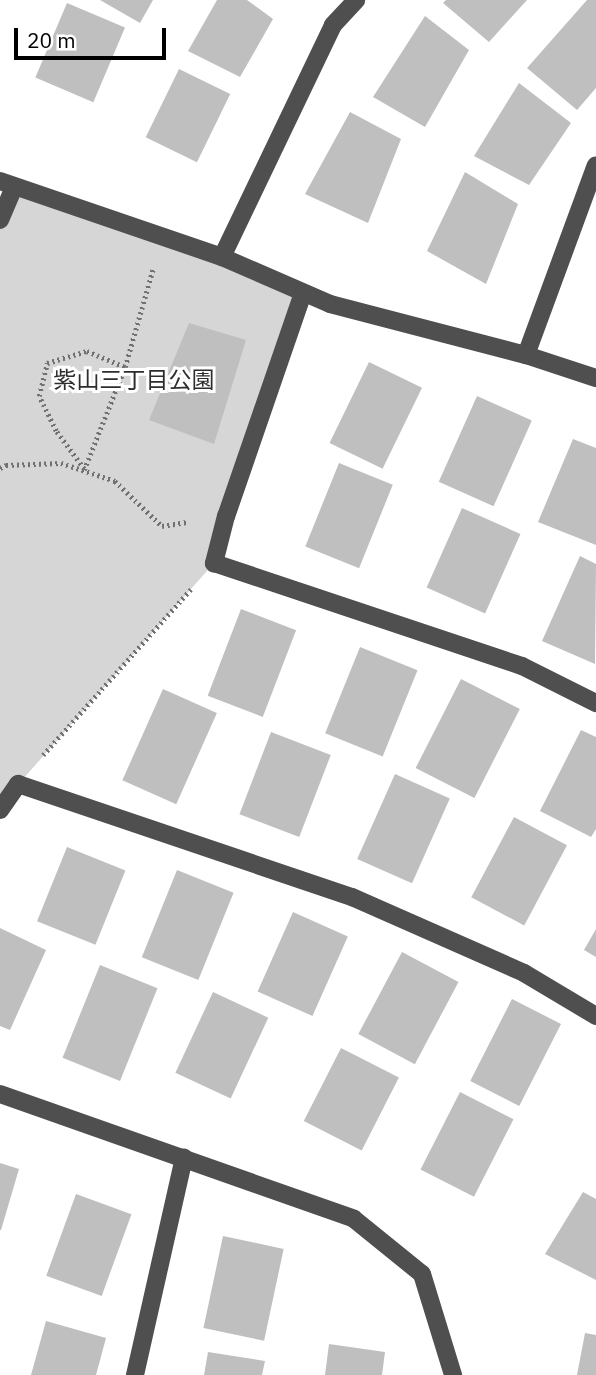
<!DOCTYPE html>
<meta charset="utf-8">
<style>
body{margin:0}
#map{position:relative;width:596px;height:1375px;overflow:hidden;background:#fff;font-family:"IBM Plex Sans","Noto Sans JP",sans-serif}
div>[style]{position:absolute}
.green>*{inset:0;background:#d6d6d6}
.building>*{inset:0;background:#bfbfbf;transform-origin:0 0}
.path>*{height:4.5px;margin-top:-2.25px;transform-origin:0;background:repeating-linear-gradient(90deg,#717171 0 2px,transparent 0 5.5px)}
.minor>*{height:18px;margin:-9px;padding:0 9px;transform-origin:9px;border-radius:9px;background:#4f4f4f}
span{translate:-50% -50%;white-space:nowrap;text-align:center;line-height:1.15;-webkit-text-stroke:6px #fff;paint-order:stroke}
.park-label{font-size:23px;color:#2d2d2d}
.scale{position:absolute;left:14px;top:28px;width:152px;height:32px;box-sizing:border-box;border:4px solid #000;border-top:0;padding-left:9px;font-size:21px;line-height:24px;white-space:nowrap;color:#000;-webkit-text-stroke:5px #fff;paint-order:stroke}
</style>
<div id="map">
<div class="green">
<div style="clip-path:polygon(14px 187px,303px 293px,214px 563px,0 805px,0 216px)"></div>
</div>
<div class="building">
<div style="clip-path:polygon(100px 0,153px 0,140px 23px)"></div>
<div style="clip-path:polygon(217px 0,247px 0,273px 19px,240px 77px,188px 51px)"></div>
<div style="clip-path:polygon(446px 0,527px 0,489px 42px,443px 3px)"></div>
<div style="clip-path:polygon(587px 0,596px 0,596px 88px,577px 110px,527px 68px)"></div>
<div style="left:67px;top:3px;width:63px;height:81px;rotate:23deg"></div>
<div style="clip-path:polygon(425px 16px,469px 50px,425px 127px,373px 97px)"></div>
<div style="left:179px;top:69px;width:57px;height:76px;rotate:26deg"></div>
<div style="clip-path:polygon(519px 83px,571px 123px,529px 185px,474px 156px)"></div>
<div style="clip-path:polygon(350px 112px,401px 139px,368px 223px,305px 194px)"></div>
<div style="clip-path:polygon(465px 172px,518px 204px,486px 284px,427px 251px)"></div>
<div style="clip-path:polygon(189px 323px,246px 340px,214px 444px,149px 420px)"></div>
<div style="left:369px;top:362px;width:59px;height:90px;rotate:26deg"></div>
<div style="left:477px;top:396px;width:60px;height:94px;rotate:24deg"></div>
<div style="clip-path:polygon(573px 439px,596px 448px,596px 545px,538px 522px)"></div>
<div style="left:339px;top:463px;width:58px;height:90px;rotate:22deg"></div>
<div style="left:462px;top:508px;width:64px;height:87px;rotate:24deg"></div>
<div style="clip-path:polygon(580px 556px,596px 564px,595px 664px,542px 641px)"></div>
<div style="left:241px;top:609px;width:59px;height:93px;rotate:21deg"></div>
<div style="left:360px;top:647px;width:62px;height:93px;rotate:22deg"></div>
<div style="left:461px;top:679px;width:66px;height:100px;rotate:27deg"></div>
<div style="left:163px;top:689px;width:59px;height:100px;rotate:24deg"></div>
<div style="clip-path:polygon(581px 730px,596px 737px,596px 829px,591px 837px,540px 811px)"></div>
<div style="left:271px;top:732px;width:64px;height:88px;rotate:21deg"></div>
<div style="left:395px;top:774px;width:60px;height:93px;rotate:24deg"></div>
<div style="left:514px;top:817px;width:60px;height:91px;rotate:28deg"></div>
<div style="left:67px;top:847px;width:63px;height:80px;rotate:22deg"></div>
<div style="left:177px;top:870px;width:61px;height:94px;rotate:22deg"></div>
<div style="left:293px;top:912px;width:60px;height:87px;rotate:24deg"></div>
<div style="clip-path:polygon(0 928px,46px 950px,10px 1030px,0 1026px)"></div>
<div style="clip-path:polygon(596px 929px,596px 957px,584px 950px)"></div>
<div style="left:402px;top:952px;width:64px;height:93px;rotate:28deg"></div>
<div style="left:100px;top:965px;width:62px;height:100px;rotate:22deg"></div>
<div style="left:213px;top:992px;width:61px;height:89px;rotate:25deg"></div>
<div style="left:512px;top:999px;width:55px;height:92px;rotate:27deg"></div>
<div style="left:341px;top:1048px;width:65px;height:82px;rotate:27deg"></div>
<div style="left:460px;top:1092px;width:60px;height:87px;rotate:27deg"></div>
<div style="clip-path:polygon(0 1163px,19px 1169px,1px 1230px,0 1230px)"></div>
<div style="clip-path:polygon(583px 1192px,596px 1199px,596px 1280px,545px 1254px)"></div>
<div style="left:76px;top:1194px;width:59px;height:87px;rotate:20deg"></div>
<div style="left:223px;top:1236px;width:62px;height:94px;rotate:12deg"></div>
<div style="clip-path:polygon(46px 1321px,106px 1338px,96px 1375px,31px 1375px)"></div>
<div style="clip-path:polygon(585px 1333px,596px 1335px,596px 1375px,577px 1375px)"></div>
<div style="clip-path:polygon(329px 1344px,385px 1352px,382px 1375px,325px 1375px)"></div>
<div style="clip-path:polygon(208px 1352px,265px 1361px,262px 1375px,204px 1375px)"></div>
</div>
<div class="path">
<div style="left:0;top:468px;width:7px;rotate:-27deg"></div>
<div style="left:6px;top:465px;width:55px;rotate:-2.1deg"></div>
<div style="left:61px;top:463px;width:57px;rotate:18.4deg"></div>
<div style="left:115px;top:481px;width:65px;rotate:43.8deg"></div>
<div style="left:162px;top:526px;width:25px;rotate:-9deg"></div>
<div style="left:84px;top:469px;width:47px;rotate:-126.4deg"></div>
<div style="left:56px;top:431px;width:39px;rotate:-116deg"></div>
<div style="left:39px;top:396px;width:34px;rotate:-76deg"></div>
<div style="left:47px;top:363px;width:42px;rotate:-16.7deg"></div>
<div style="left:87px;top:351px;width:41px;rotate:22.8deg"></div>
<div style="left:84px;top:470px;width:111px;rotate:-68.3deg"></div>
<div style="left:125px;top:367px;width:102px;rotate:-74.1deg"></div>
<div style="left:43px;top:755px;width:222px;rotate:-48.3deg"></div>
</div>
<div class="minor">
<div style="left:0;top:181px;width:235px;rotate:18.9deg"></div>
<div style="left:222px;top:257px;width:118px;rotate:23.5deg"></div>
<div style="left:330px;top:304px;width:203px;rotate:14.6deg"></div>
<div style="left:526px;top:355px;width:74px;rotate:18.2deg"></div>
<div style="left:0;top:220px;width:36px;rotate:-67deg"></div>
<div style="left:222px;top:257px;width:257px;rotate:-64.4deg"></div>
<div style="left:333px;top:25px;width:34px;rotate:-47deg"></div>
<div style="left:303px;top:293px;width:236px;rotate:109deg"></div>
<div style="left:226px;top:516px;width:49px;rotate:104.3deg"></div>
<div style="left:214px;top:563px;width:325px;rotate:18.5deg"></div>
<div style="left:522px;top:666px;width:83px;rotate:26.6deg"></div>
<div style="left:526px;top:355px;width:202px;rotate:-69.8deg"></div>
<div style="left:0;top:810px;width:32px;rotate:-55deg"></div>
<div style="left:18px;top:784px;width:353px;rotate:18.7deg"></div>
<div style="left:352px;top:897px;width:188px;rotate:23.8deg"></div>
<div style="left:524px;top:973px;width:84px;rotate:30.8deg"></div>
<div style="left:0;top:1094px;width:375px;rotate:19.4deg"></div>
<div style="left:354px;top:1219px;width:87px;rotate:39deg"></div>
<div style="left:422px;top:1274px;width:106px;rotate:72.9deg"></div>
<div style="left:135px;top:1375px;width:223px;rotate:-77.3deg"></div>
</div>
<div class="park-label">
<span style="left:134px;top:379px">紫山三丁目公園</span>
</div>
<div class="scale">20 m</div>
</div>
